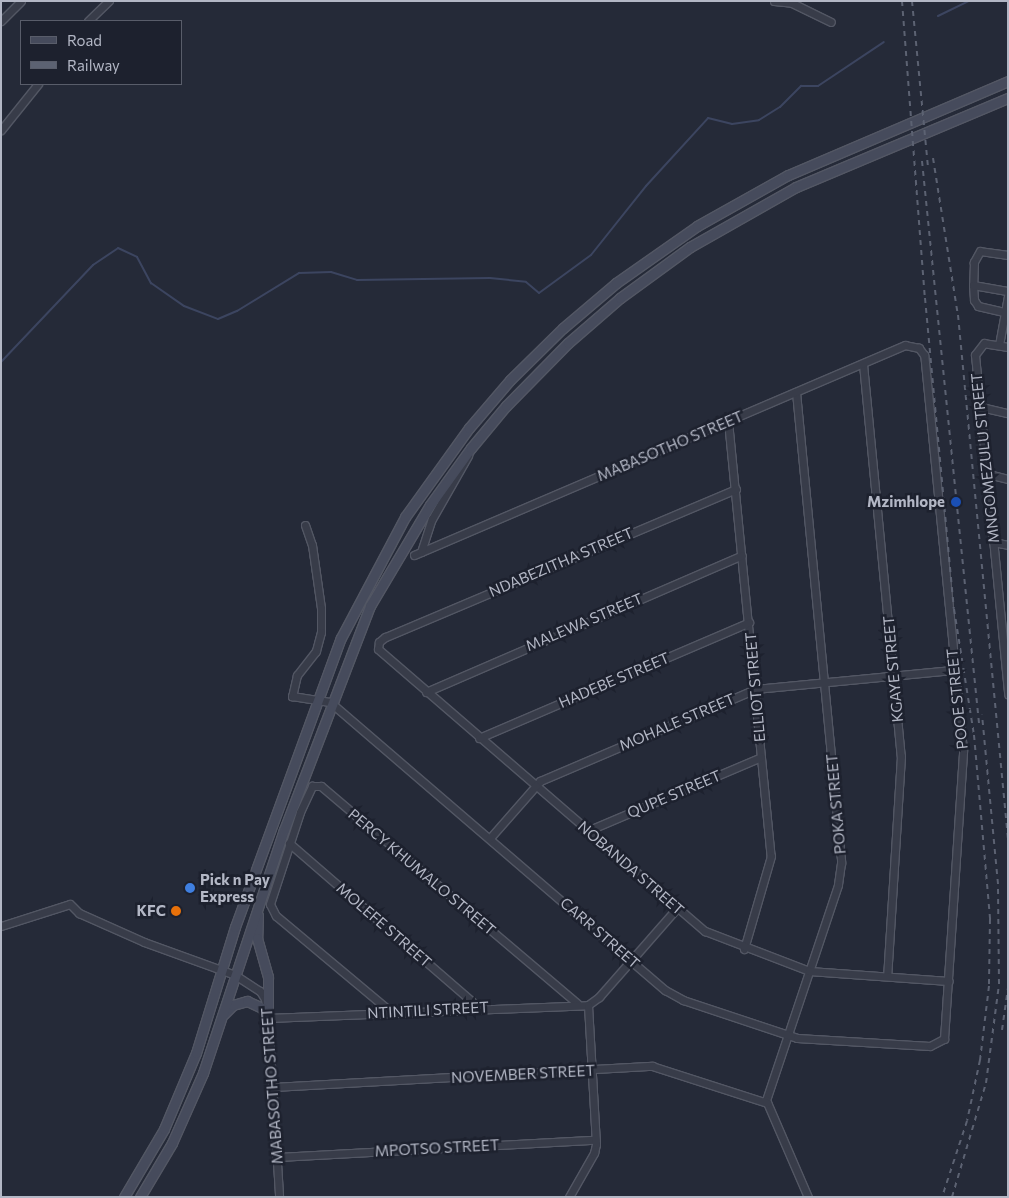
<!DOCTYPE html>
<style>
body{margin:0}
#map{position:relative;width:1009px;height:1198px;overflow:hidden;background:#252a38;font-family:Commissioner,sans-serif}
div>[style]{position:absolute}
.stream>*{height:2px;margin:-1px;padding:0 1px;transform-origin:1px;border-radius:1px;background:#3c4560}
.roads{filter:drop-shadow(1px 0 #535764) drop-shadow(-1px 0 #535764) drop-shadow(0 1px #535764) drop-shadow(0 -1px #535764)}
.street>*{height:7px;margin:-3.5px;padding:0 3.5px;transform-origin:3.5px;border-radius:3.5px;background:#383c49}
.secondary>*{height:9px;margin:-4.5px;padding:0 4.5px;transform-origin:4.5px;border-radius:4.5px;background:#464b5c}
.rail>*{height:2px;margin-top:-1px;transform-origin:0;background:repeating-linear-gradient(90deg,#5c6272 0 5px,transparent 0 10px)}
.dots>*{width:14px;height:14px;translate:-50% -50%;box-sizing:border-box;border:2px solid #1d212e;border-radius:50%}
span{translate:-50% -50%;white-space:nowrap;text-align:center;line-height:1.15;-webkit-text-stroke:5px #1d212e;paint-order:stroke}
.street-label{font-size:15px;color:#b3b7c5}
.poi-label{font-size:15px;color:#b3b7c5;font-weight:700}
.right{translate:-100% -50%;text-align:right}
.left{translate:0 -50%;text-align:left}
.frame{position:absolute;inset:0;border:2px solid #b3b7c5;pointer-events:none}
.legend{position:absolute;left:20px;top:20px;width:162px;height:65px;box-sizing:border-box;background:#1d212e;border:1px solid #595d6a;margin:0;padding:6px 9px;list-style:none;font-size:15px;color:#b3b7c5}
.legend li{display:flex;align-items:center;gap:10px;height:25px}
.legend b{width:25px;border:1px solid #595d6a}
</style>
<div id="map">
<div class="stream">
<div style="left:938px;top:16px;width:34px;rotate:-26deg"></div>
<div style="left:1px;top:362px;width:134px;rotate:-46.5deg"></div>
<div style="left:93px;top:265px;width:30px;rotate:-34deg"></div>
<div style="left:118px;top:248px;width:21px;rotate:25deg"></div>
<div style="left:137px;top:257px;width:30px;rotate:62deg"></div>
<div style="left:151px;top:283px;width:40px;rotate:34.9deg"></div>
<div style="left:184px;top:306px;width:36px;rotate:21deg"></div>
<div style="left:218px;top:319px;width:21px;rotate:-23deg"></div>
<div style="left:237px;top:311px;width:73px;rotate:-31.5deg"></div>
<div style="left:299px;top:273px;width:32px;rotate:-2deg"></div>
<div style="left:331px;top:272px;width:27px;rotate:17deg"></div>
<div style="left:357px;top:280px;width:133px;rotate:-0.9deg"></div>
<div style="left:490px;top:278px;width:36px;rotate:6deg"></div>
<div style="left:526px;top:282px;width:17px;rotate:40deg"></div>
<div style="left:539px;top:293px;width:64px;rotate:-36.2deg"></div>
<div style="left:591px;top:255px;width:88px;rotate:-51.4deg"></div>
<div style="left:646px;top:186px;width:92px;rotate:-47.6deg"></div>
<div style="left:708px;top:118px;width:25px;rotate:14deg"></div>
<div style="left:732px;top:124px;width:27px;rotate:-8deg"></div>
<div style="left:759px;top:120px;width:25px;rotate:-32deg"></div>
<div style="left:780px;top:107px;width:30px;rotate:-45deg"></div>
<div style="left:801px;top:86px;width:17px"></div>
<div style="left:818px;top:86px;width:79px;rotate:-33.7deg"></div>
</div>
<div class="roads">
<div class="street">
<div style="left:774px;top:1px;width:18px;rotate:6deg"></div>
<div style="left:792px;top:3px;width:43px;rotate:26deg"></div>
<div style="left:1px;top:21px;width:28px;rotate:-45deg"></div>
<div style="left:88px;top:21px;width:29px;rotate:-44deg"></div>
<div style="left:1px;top:130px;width:59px;rotate:-51.2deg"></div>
<div style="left:1008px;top:255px;width:28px;rotate:-172deg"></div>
<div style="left:980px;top:251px;width:13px;rotate:119deg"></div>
<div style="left:974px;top:262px;width:23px;rotate:92deg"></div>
<div style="left:973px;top:285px;width:15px;rotate:86deg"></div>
<div style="left:974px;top:300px;width:7px;rotate:56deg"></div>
<div style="left:978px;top:306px;width:31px;rotate:13deg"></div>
<div style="left:973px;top:285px;width:36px;rotate:10deg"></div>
<div style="left:999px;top:345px;width:50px;rotate:-79.6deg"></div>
<div style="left:1008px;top:347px;width:24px;rotate:-171deg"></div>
<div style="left:984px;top:343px;width:15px;rotate:127deg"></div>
<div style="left:975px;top:355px;width:341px;rotate:84.4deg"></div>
<div style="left:863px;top:364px;width:394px;rotate:84.5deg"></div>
<div style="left:901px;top:756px;width:220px;rotate:93.6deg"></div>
<div style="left:796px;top:392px;width:473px;rotate:84.5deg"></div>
<div style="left:841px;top:863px;width:22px;rotate:98deg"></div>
<div style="left:838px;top:885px;width:227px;rotate:108.5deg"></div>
<div style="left:766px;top:1100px;width:106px;rotate:66.6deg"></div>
<div style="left:981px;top:407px;width:28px;rotate:13deg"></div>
<div style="left:728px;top:421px;width:437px;rotate:84.4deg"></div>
<div style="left:771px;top:856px;width:97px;rotate:106.2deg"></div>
<div style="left:988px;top:474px;width:21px;rotate:14deg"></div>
<div style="left:736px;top:489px;width:381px;rotate:157.1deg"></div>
<div style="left:385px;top:637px;width:8px;rotate:140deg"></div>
<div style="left:379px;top:642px;width:7px;rotate:98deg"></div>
<div style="left:378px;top:649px;width:432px;rotate:40.8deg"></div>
<div style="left:705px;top:931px;width:111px;rotate:21deg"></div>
<div style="left:809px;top:971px;width:140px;rotate:4.1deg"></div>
<div style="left:305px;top:525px;width:21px;rotate:71deg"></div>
<div style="left:312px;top:545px;width:64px;rotate:81.9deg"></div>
<div style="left:321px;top:608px;width:24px;rotate:90deg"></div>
<div style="left:321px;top:632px;width:20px;rotate:105deg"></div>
<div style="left:316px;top:651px;width:31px;rotate:128deg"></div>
<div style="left:297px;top:675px;width:22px;rotate:103deg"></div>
<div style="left:292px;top:696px;width:38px;rotate:9deg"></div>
<div style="left:330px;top:702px;width:442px;rotate:40.7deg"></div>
<div style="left:665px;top:990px;width:21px;rotate:29deg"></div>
<div style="left:683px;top:1000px;width:120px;rotate:18.4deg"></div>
<div style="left:797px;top:1038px;width:133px;rotate:3.4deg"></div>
<div style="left:930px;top:1046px;width:16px;rotate:-27deg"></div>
<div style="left:944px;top:1039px;width:290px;rotate:-86.2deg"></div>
<div style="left:963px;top:750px;width:397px;rotate:-95.6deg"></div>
<div style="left:924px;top:355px;width:9px;rotate:-126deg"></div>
<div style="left:919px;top:348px;width:14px;rotate:-168deg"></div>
<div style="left:905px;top:345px;width:534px;rotate:156.84deg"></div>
<div style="left:993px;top:542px;width:15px;rotate:11deg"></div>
<div style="left:421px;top:552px;width:35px;rotate:-72deg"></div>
<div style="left:432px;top:519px;width:73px;rotate:-60.3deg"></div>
<div style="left:426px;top:692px;width:344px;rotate:-23.4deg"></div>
<div style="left:479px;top:738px;width:294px;rotate:-23.2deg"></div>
<div style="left:587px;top:831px;width:189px;rotate:-23deg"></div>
<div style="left:490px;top:838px;width:76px;rotate:-48.7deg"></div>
<div style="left:540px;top:781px;width:235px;rotate:-23.1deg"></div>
<div style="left:756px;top:689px;width:199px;rotate:-5.5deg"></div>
<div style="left:289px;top:843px;width:250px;rotate:40.9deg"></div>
<div style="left:1px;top:926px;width:72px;rotate:-17.7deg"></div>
<div style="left:70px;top:904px;width:13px;rotate:45deg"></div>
<div style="left:79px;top:913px;width:71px;rotate:24deg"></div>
<div style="left:144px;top:942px;width:97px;rotate:19.9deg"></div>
<div style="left:235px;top:975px;width:30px;rotate:33deg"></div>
<div style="left:260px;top:991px;width:9px;rotate:58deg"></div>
<div style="left:265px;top:999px;width:16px;rotate:79deg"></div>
<div style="left:268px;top:1015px;width:182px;rotate:86.5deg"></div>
<div style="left:588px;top:1005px;width:14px;rotate:-36deg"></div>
<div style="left:599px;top:997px;width:118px;rotate:-48.8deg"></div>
<div style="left:391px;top:1012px;width:150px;rotate:-140.1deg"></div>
<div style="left:276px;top:916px;width:13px;rotate:-117deg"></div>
<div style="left:270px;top:904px;width:97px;rotate:-71.9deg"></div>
<div style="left:300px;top:812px;width:29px;rotate:-65deg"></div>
<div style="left:312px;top:786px;width:9px"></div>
<div style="left:321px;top:786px;width:336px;rotate:40.3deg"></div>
<div style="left:268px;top:1018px;width:320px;rotate:-2.3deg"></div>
<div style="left:273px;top:1087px;width:380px;rotate:-3.2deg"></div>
<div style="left:652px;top:1066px;width:121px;rotate:17.8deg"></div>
<div style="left:277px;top:1157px;width:319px;rotate:-3.1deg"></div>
<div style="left:569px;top:1197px;width:51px;rotate:-60.4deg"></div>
<div style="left:594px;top:1153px;width:9px;rotate:-77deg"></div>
<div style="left:596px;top:1144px;width:139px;rotate:-93.3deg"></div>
</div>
<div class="secondary">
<div style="left:258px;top:915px;width:23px;rotate:92deg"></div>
<div style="left:257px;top:938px;width:41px;rotate:74.2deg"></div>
<div style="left:268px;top:977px;width:38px;rotate:90deg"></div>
<div style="left:224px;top:1014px;width:13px;rotate:-45deg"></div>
<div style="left:233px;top:1005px;width:15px;rotate:-16deg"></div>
<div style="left:247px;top:1001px;width:17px;rotate:25deg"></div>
<div style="left:262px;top:1008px;width:11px;rotate:56deg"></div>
<div style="left:124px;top:1197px;width:79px;rotate:-59.5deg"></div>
<div style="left:164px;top:1129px;width:82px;rotate:-67.2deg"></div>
<div style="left:196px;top:1053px;width:132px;rotate:-72.8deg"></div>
<div style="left:235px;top:927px;width:308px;rotate:-69.9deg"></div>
<div style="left:341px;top:638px;width:137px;rotate:-62.1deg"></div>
<div style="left:405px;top:517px;width:110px;rotate:-54.3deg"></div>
<div style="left:469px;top:428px;width:63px;rotate:-49.5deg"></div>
<div style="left:510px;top:380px;width:74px;rotate:-44.5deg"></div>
<div style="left:563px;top:328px;width:70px;rotate:-40.3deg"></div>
<div style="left:616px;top:283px;width:99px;rotate:-35.1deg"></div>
<div style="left:697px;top:226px;width:104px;rotate:-29.3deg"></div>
<div style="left:788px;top:175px;width:239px;rotate:-23.1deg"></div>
<div style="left:140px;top:1197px;width:63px;rotate:-59.3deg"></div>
<div style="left:172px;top:1143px;width:77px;rotate:-66.1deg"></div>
<div style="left:203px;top:1073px;width:256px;rotate:-71.6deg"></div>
<div style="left:284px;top:830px;width:240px;rotate:-69deg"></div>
<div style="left:370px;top:606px;width:117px;rotate:-59.3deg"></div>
<div style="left:430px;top:505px;width:70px;rotate:-54.3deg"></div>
<div style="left:471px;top:448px;width:55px;rotate:-50.2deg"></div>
<div style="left:506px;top:406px;width:88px;rotate:-45.5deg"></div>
<div style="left:568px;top:343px;width:69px;rotate:-40.9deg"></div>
<div style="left:620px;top:298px;width:87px;rotate:-36.1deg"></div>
<div style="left:690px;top:247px;width:122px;rotate:-29.5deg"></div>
<div style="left:796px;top:187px;width:230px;rotate:-22.8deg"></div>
</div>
</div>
<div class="rail">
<div style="left:902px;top:1px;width:298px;rotate:85.6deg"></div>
<div style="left:925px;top:298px;width:312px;rotate:84.7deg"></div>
<div style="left:954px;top:609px;width:128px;rotate:81deg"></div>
<div style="left:974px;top:735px;width:185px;rotate:85deg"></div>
<div style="left:990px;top:919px;width:67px;rotate:90.9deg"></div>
<div style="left:989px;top:986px;width:75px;rotate:96.9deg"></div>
<div style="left:980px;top:1060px;width:62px;rotate:102deg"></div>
<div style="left:967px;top:1121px;width:80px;rotate:108.2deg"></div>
<div style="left:912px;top:1px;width:168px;rotate:84.5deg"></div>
<div style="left:933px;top:158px;width:159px;rotate:81deg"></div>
<div style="left:958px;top:315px;width:526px;rotate:84.55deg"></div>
<div style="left:922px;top:161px;width:565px;rotate:84.21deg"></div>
<div style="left:1002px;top:1030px;width:42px;rotate:-81.9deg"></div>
<div style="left:952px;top:1197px;width:119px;rotate:-73.4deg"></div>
<div style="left:986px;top:1083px;width:100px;rotate:-82.5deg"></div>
<div style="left:999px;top:984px;width:100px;rotate:-90.6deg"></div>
<div style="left:998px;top:884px;width:170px;rotate:-95.4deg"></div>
</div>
<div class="dots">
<div style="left:956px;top:502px;background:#1a4fb4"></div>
<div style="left:190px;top:888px;background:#3f7fe0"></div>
<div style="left:176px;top:911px;background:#e8710a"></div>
</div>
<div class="street-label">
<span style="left:670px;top:446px;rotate:-23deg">MABASOTHO STREET</span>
<span style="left:985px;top:458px;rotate:-96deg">MNGOMEZULU STREET</span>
<span style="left:561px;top:562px;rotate:-23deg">NDABEZITHA STREET</span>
<span style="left:584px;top:622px;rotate:-23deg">MALEWA STREET</span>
<span style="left:893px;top:669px;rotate:-95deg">KGAYE STREET</span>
<span style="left:614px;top:680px;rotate:-23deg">HADEBE STREET</span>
<span style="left:755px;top:687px;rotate:-95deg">ELLIOT STREET</span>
<span style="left:957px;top:699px;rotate:-96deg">POOE STREET</span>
<span style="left:677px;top:722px;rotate:-23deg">MOHALE STREET</span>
<span style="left:674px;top:794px;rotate:-23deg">QUPE STREET</span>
<span style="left:836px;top:804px;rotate:-95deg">POKA STREET</span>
<span style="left:631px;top:868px;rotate:41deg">NOBANDA STREET</span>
<span style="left:422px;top:872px;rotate:40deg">PERCY KHUMALO STREET</span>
<span style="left:384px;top:925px;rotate:41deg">MOLEFE STREET</span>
<span style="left:600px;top:933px;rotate:41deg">CARR STREET</span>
<span style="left:428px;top:1010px;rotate:-3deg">NTINTILI STREET</span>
<span style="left:523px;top:1074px;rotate:-3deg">NOVEMBER STREET</span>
<span style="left:272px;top:1086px;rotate:-94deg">MABASOTHO STREET</span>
<span style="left:437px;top:1148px;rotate:-3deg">MPOTSO STREET</span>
</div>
<div class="poi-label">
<span class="right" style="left:945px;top:502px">Mzimhlope</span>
<span class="left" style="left:200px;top:888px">Pick n Pay<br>Express</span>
<span class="right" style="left:166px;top:911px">KFC</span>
</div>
<div class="frame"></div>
<ul class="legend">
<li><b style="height:6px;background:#464b5c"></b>Road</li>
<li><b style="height:6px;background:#5c6272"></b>Railway</li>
</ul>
</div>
